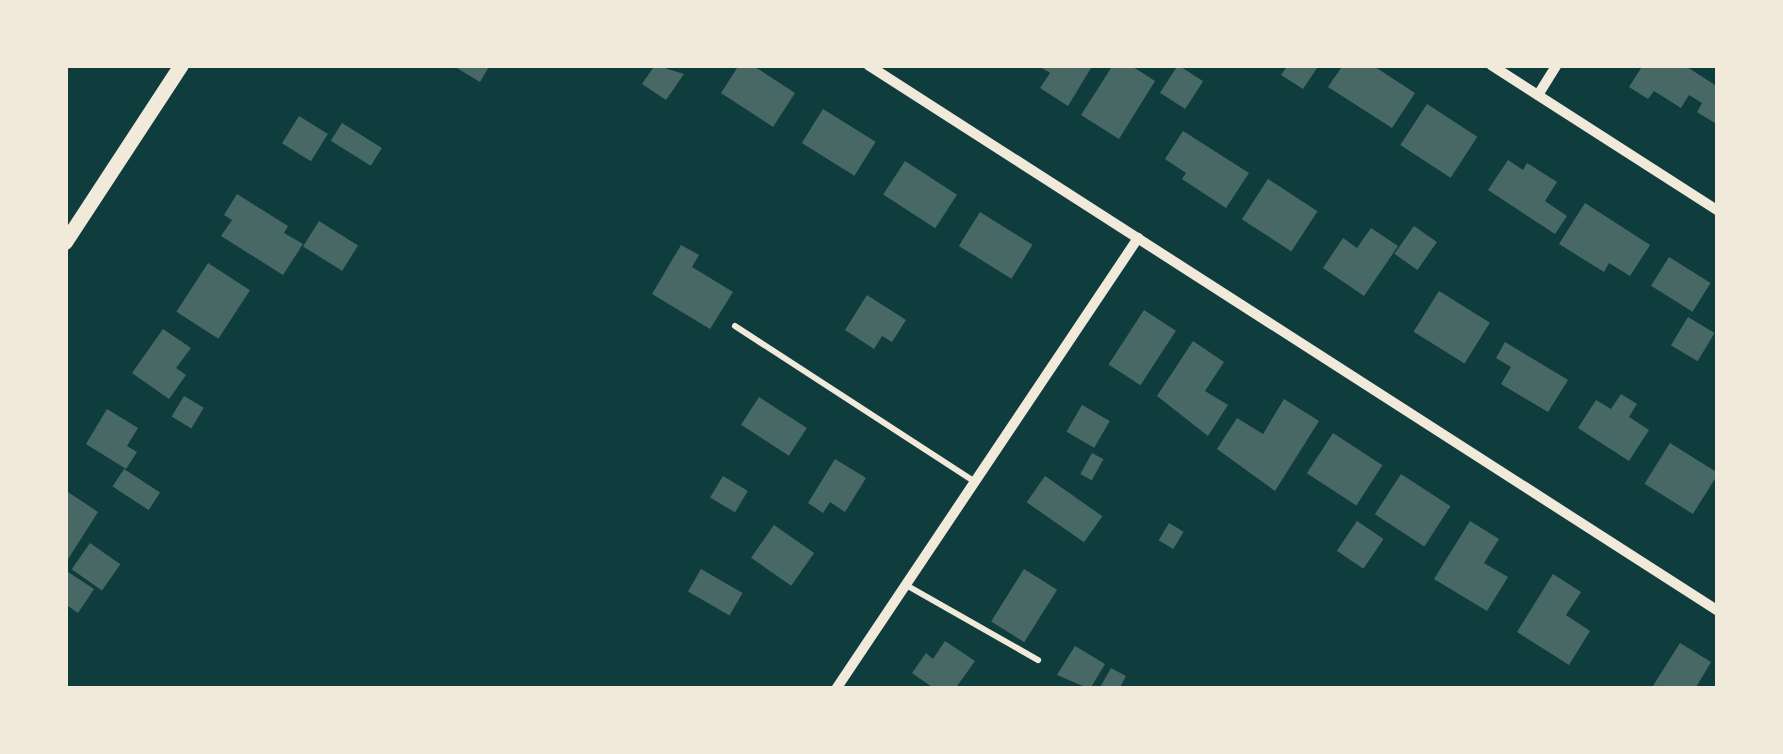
<!DOCTYPE html>
<style>
body{margin:0}
#map{position:relative;width:1783px;height:754px;overflow:hidden;background:#0f3d3e;font-family:"Source Sans 3",sans-serif}
div>[style]{position:absolute}
.building>*{inset:0;background:#486865;transform-origin:0 0}
.service>*{height:6px;margin:-3px;padding:0 3px;transform-origin:3px;border-radius:3px;background:#f1e9da}
.minor>*{height:10px;margin:-5px;padding:0 5px;transform-origin:5px;border-radius:5px;background:#f1e9da}
.tertiary>*{height:15px;margin:-7.5px;padding:0 7.5px;transform-origin:7.5px;border-radius:7.5px;background:#f1e9da}
span{translate:-50% -50%;white-space:nowrap;text-align:center;line-height:1.15;-webkit-text-stroke:9px #f1e9da;paint-order:stroke}
.frame{position:absolute;inset:0;border:68px solid #f1e9da;pointer-events:none}
</style>
<div id="map">
<div class="building">
<div style="clip-path:polygon(452px 65px,490px 65px,480px 82px)"></div>
<div style="clip-path:polygon(655px 65px,684px 74px,666px 100px,642px 84px)"></div>
<div style="clip-path:polygon(739px 65px,752px 65px,795px 93px,773px 127px,721px 93px)"></div>
<div style="clip-path:polygon(1037px 65px,1087px 65px,1091px 68px,1068px 106px,1040px 88px,1050px 73px)"></div>
<div style="clip-path:polygon(1113px 65px,1130px 65px,1155px 81px,1119px 139px,1081px 115px)"></div>
<div style="left:1178px;top:65px;width:30px;height:33px;rotate:33deg"></div>
<div style="clip-path:polygon(1288px 65px,1319px 65px,1303px 89px,1281px 75px)"></div>
<div style="clip-path:polygon(1343px 65px,1372px 65px,1415px 93px,1392px 128px,1328px 87px)"></div>
<div style="clip-path:polygon(1643px 65px,1684px 65px,1718px 87px,1718px 125px,1697px 112px,1702px 103px,1689px 95px,1681px 108px,1654px 91px,1648px 99px,1629px 87px)"></div>
<div style="left:1427px;top:104px;width:60px;height:49px;rotate:33deg"></div>
<div style="left:823px;top:109px;width:62px;height:40px;rotate:32deg"></div>
<div style="left:299px;top:116px;width:34px;height:32px;rotate:32deg"></div>
<div style="left:342px;top:123px;width:47px;height:21px;rotate:32deg"></div>
<div style="clip-path:polygon(1183px 131px,1249px 173px,1226px 208px,1182px 179px,1186px 173px,1165px 159px)"></div>
<div style="clip-path:polygon(1508px 160px,1523px 170px,1527px 163px,1557px 182px,1545px 201px,1567px 216px,1555px 234px,1488px 190px)"></div>
<div style="left:905px;top:161px;width:62px;height:40px;rotate:33deg"></div>
<div style="left:1268px;top:179px;width:59px;height:48px;rotate:33deg"></div>
<div style="clip-path:polygon(237px 194px,288px 226px,284px 233px,303px 244px,283px 275px,221px 236px,232px 220px,224px 215px)"></div>
<div style="clip-path:polygon(1585px 203px,1650px 245px,1630px 276px,1609px 263px,1604px 272px,1559px 244px)"></div>
<div style="left:980px;top:212px;width:62px;height:40px;rotate:32deg"></div>
<div style="left:319px;top:221px;width:46px;height:30px;rotate:32deg"></div>
<div style="left:1414px;top:226px;width:28px;height:34px;rotate:35deg"></div>
<div style="clip-path:polygon(1371px 228px,1398px 246px,1364px 296px,1323px 268px,1343px 238px,1357px 248px)"></div>
<div style="clip-path:polygon(681px 245px,699px 255px,692px 267px,733px 292px,710px 329px,652px 294px)"></div>
<div style="left:1669px;top:257px;width:49px;height:34px;rotate:32deg"></div>
<div style="left:208px;top:263px;width:50px;height:58px;rotate:33deg"></div>
<div style="left:1439px;top:291px;width:60px;height:48px;rotate:32deg"></div>
<div style="clip-path:polygon(867px 295px,906px 320px,892px 342px,882px 336px,874px 349px,845px 330px)"></div>
<div style="left:1144px;top:310px;width:38px;height:65px;rotate:33deg"></div>
<div style="left:1688px;top:317px;width:31px;height:33px;rotate:31deg"></div>
<div style="clip-path:polygon(163px 329px,191px 348px,176px 368px,186px 375px,169px 399px,132px 373px)"></div>
<div style="clip-path:polygon(1193px 341px,1224px 362px,1205px 391px,1228px 405px,1208px 436px,1157px 396px)"></div>
<div style="clip-path:polygon(1505px 342px,1568px 380px,1548px 412px,1501px 384px,1511px 367px,1496px 358px)"></div>
<div style="clip-path:polygon(1621px 394px,1637px 404px,1629px 417px,1649px 430px,1629px 461px,1578px 428px,1596px 400px,1611px 409px)"></div>
<div style="left:184px;top:396px;width:23px;height:24px;rotate:31deg"></div>
<div style="left:759px;top:397px;width:57px;height:33px;rotate:33deg"></div>
<div style="clip-path:polygon(1284px 399px,1319px 421px,1275px 491px,1217px 449px,1237px 418px,1263px 434px)"></div>
<div style="left:1082px;top:405px;width:32px;height:31px;rotate:30deg"></div>
<div style="clip-path:polygon(107px 409px,138px 428px,127px 446px,137px 452px,126px 469px,86px 444px)"></div>
<div style="left:1333px;top:433px;width:59px;height:48px;rotate:33deg"></div>
<div style="left:1670px;top:443px;width:57px;height:48px;rotate:32deg"></div>
<div style="left:1092px;top:453px;width:13px;height:24px;rotate:29deg"></div>
<div style="clip-path:polygon(835px 459px,866px 478px,845px 512px,830px 502px,823px 513px,808px 503px)"></div>
<div style="left:124px;top:469px;width:43px;height:21px;rotate:33deg"></div>
<div style="left:1401px;top:474px;width:59px;height:48px;rotate:33deg"></div>
<div style="left:723px;top:476px;width:29px;height:25px;rotate:31deg"></div>
<div style="left:1045px;top:476px;width:70px;height:32px;rotate:35deg"></div>
<div style="clip-path:polygon(65px 490px,98px 512px,65px 564px)"></div>
<div style="left:1357px;top:521px;width:32px;height:36px;rotate:34deg"></div>
<div style="clip-path:polygon(1470px 521px,1499px 539px,1484px 563px,1508px 577px,1487px 611px,1434px 579px)"></div>
<div style="left:1169px;top:523px;width:17px;height:20px;rotate:31deg"></div>
<div style="left:774px;top:525px;width:49px;height:40px;rotate:35deg"></div>
<div style="left:90px;top:543px;width:37px;height:32px;rotate:35deg"></div>
<div style="left:701px;top:569px;width:48px;height:26px;rotate:30deg"></div>
<div style="left:1024px;top:569px;width:39px;height:62px;rotate:32deg"></div>
<div style="clip-path:polygon(65px 570px,94px 589px,78px 613px,65px 604px)"></div>
<div style="clip-path:polygon(1553px 574px,1581px 592px,1566px 615px,1590px 631px,1569px 665px,1517px 632px)"></div>
<div style="clip-path:polygon(945px 641px,975px 661px,955px 689px,935px 689px,912px 673px,926px 653px,933px 659px)"></div>
<div style="clip-path:polygon(1680px 643px,1711px 662px,1695px 689px,1651px 689px)"></div>
<div style="clip-path:polygon(1075px 646px,1105px 664px,1090px 689px,1057px 675px)"></div>
<div style="clip-path:polygon(1111px 668px,1126px 676px,1119px 689px,1099px 689px)"></div>
</div>
<div class="service">
<div style="left:735px;top:326px;width:285px;rotate:33deg"></div>
<div style="left:906px;top:585px;width:152px;rotate:29.6deg"></div>
</div>
<div class="minor">
<div style="left:868px;top:65px;width:1010px;rotate:32.71deg"></div>
<div style="left:1491px;top:65px;width:270px;rotate:32.7deg"></div>
<div style="left:1538px;top:95px;width:36px;rotate:-58deg"></div>
<div style="left:836px;top:689px;width:543px;rotate:-56.19deg"></div>
</div>
<div class="tertiary">
<div style="left:65px;top:242px;width:212px;rotate:-56.8deg"></div>
</div>
<div class="frame"></div>
</div>
